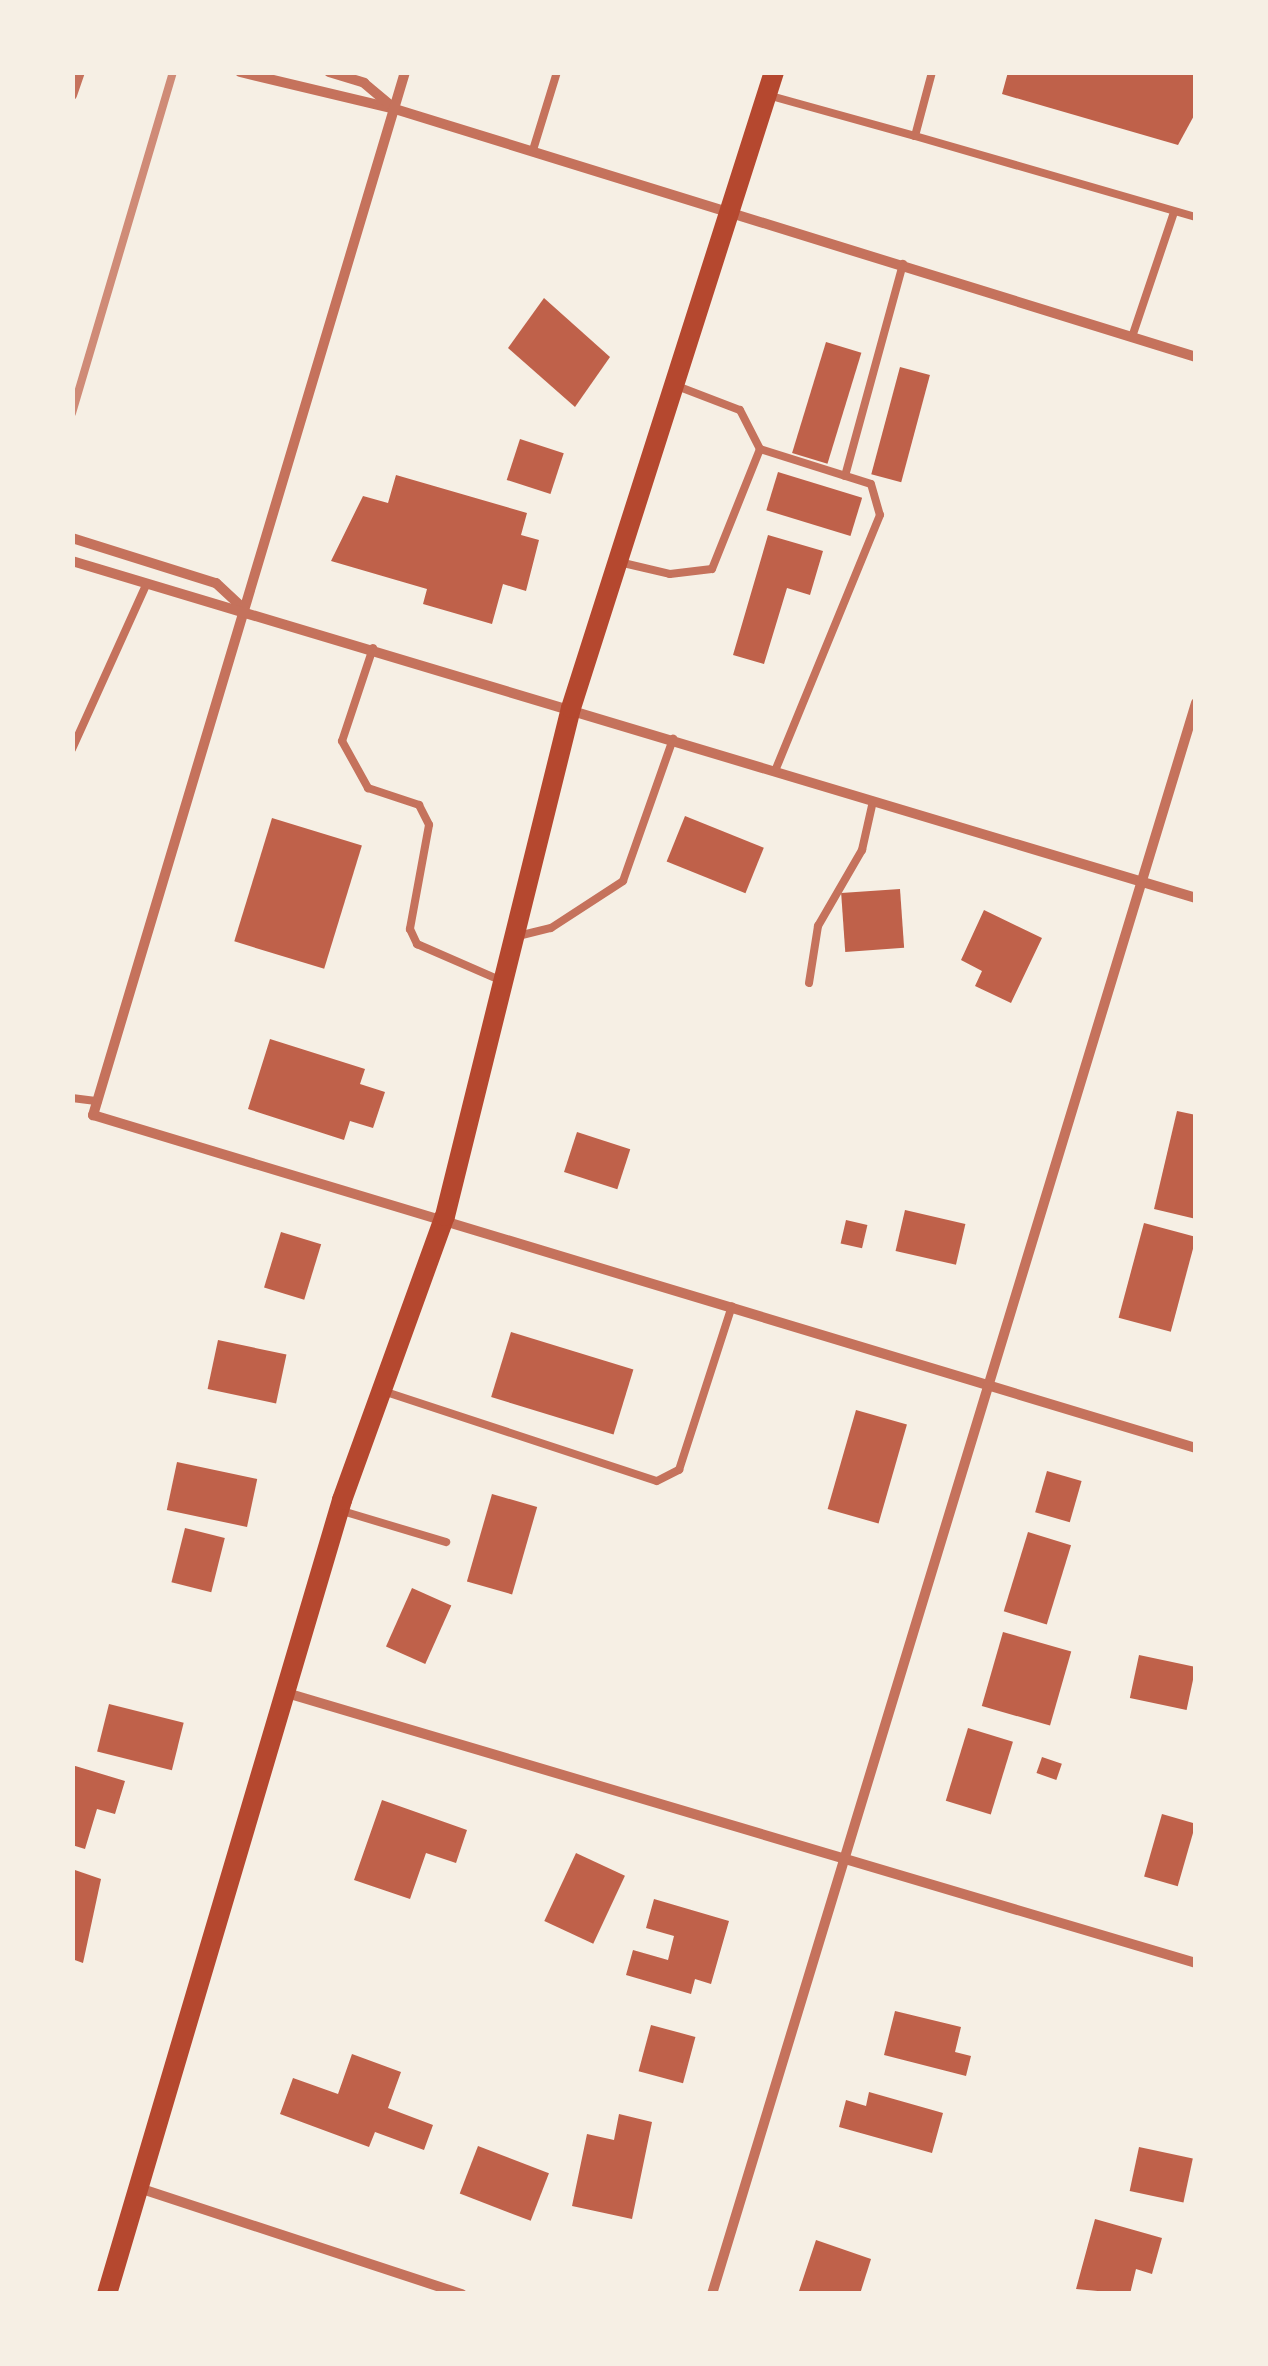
<!DOCTYPE html>
<style>
body{margin:0}
#map{position:relative;width:1268px;height:2366px;overflow:hidden;background:#f6efe4;font-family:"Alegreya Sans",sans-serif}
div>[style]{position:absolute}
.building>*{inset:0;background:#bf614a;transform-origin:0 0}
.service>*{height:8px;margin:-4px;padding:0 4px;transform-origin:4px;border-radius:4px;background:#c5725c}
.minor>*{height:10px;margin:-5px;padding:0 5px;transform-origin:5px;border-radius:5px;background:#c5725c}
.secondary>*{height:20px;margin:-10px;padding:0 10px;transform-origin:10px;border-radius:10px;background:#b5482f}
.rail>*{height:8px;margin:-4px;padding:0 4px;transform-origin:4px;border-radius:4px;background:#cf8b77}
span{translate:-50% -50%;white-space:nowrap;text-align:center;line-height:1.15;-webkit-text-stroke:10px #f6efe4;paint-order:stroke}
.frame{position:absolute;inset:0;border:75px solid #f6efe4;pointer-events:none}
</style>
<div id="map">
<div class="building">
<div style="clip-path:polygon(1008px 72px,1196px 72px,1196px 112px,1178px 145px,1002px 94px)"></div>
<div style="clip-path:polygon(544px 298px,610px 357px,575px 407px,508px 348px)"></div>
<div style="left:826px;top:342px;width:37px;height:116px;rotate:17deg"></div>
<div style="left:900px;top:367px;width:31px;height:111px;rotate:15deg"></div>
<div style="left:520px;top:439px;width:46px;height:43px;rotate:18deg"></div>
<div style="left:778px;top:472px;width:88px;height:40px;rotate:17deg"></div>
<div style="clip-path:polygon(396px 475px,527px 513px,521px 535px,539px 540px,526px 591px,503px 584px,492px 624px,423px 604px,427px 589px,331px 561px,363px 496px,388px 503px)"></div>
<div style="clip-path:polygon(768px 535px,823px 551px,810px 595px,787px 588px,764px 664px,733px 655px)"></div>
<div style="left:685px;top:816px;width:85px;height:49px;rotate:22deg"></div>
<div style="left:272px;top:818px;width:94px;height:129px;rotate:17deg"></div>
<div style="left:900px;top:889px;width:59px;height:59px;rotate:86deg"></div>
<div style="clip-path:polygon(984px 910px,1042px 938px,1011px 1003px,975px 986px,982px 971px,961px 960px)"></div>
<div style="clip-path:polygon(270px 1039px,365px 1069px,360px 1084px,385px 1092px,373px 1128px,350px 1121px,344px 1140px,248px 1109px)"></div>
<div style="clip-path:polygon(1177px 1111px,1196px 1115px,1196px 1219px,1154px 1209px)"></div>
<div style="left:577px;top:1132px;width:56px;height:42px;rotate:18deg"></div>
<div style="left:905px;top:1210px;width:62px;height:42px;rotate:13deg"></div>
<div style="left:846px;top:1220px;width:22px;height:24px;rotate:13deg"></div>
<div style="left:1144px;top:1223px;width:54px;height:98px;rotate:15deg"></div>
<div style="left:281px;top:1232px;width:42px;height:58px;rotate:17deg"></div>
<div style="left:511px;top:1332px;width:128px;height:68px;rotate:17deg"></div>
<div style="left:218px;top:1340px;width:70px;height:50px;rotate:12deg"></div>
<div style="left:856px;top:1410px;width:53px;height:103px;rotate:16deg"></div>
<div style="left:177px;top:1462px;width:82px;height:49px;rotate:12deg"></div>
<div style="left:1047px;top:1471px;width:36px;height:43px;rotate:16deg"></div>
<div style="left:492px;top:1494px;width:47px;height:91px;rotate:16deg"></div>
<div style="left:185px;top:1528px;width:41px;height:56px;rotate:14deg"></div>
<div style="left:1028px;top:1532px;width:45px;height:83px;rotate:17deg"></div>
<div style="left:412px;top:1588px;width:43px;height:64px;rotate:24deg"></div>
<div style="left:1003px;top:1632px;width:71px;height:77px;rotate:16deg"></div>
<div style="left:1139px;top:1655px;width:58px;height:44px;rotate:12deg"></div>
<div style="left:109px;top:1704px;width:77px;height:49px;rotate:14deg"></div>
<div style="left:968px;top:1728px;width:47px;height:76px;rotate:17deg"></div>
<div style="left:1042px;top:1757px;width:21px;height:17px;rotate:19deg"></div>
<div style="clip-path:polygon(72px 1765px,125px 1781px,115px 1814px,97px 1809px,85px 1849px,72px 1845px)"></div>
<div style="clip-path:polygon(382px 1800px,467px 1830px,456px 1863px,426px 1853px,410px 1899px,354px 1880px)"></div>
<div style="left:1162px;top:1814px;width:35px;height:65px;rotate:16deg"></div>
<div style="left:576px;top:1853px;width:54px;height:75px;rotate:25deg"></div>
<div style="clip-path:polygon(72px 1869px,101px 1879px,83px 1963px,72px 1959px)"></div>
<div style="clip-path:polygon(654px 1899px,729px 1921px,711px 1984px,695px 1979px,691px 1994px,626px 1975px,633px 1950px,668px 1960px,674px 1936px,646px 1928px)"></div>
<div style="clip-path:polygon(895px 2011px,961px 2027px,955px 2052px,971px 2056px,966px 2076px,884px 2055px)"></div>
<div style="left:651px;top:2025px;width:46px;height:48px;rotate:15deg"></div>
<div style="clip-path:polygon(352px 2054px,401px 2072px,388px 2108px,433px 2125px,424px 2150px,375px 2132px,369px 2147px,280px 2114px,293px 2078px,338px 2094px)"></div>
<div style="clip-path:polygon(869px 2092px,943px 2113px,932px 2153px,839px 2127px,846px 2100px,866px 2106px)"></div>
<div style="clip-path:polygon(619px 2114px,652px 2122px,632px 2219px,572px 2206px,587px 2134px,614px 2140px)"></div>
<div style="left:478px;top:2146px;width:76px;height:51px;rotate:21deg"></div>
<div style="left:1139px;top:2147px;width:55px;height:45px;rotate:12deg"></div>
<div style="clip-path:polygon(1095px 2219px,1162px 2238px,1152px 2274px,1136px 2269px,1130px 2294px,1076px 2289px)"></div>
<div style="clip-path:polygon(816px 2240px,871px 2259px,860px 2294px,798px 2294px)"></div>
</div>
<div class="service">
<div style="left:771px;top:96px;width:149px;rotate:15.5deg"></div>
<div style="left:915px;top:136px;width:66px;rotate:-75.1deg"></div>
<div style="left:915px;top:136px;width:292px;rotate:16.1deg"></div>
<div style="left:533px;top:150px;width:82px;rotate:-72.9deg"></div>
<div style="left:1132px;top:337px;width:132px;rotate:-71.4deg"></div>
<div style="left:677px;top:386px;width:67px;rotate:20.9deg"></div>
<div style="left:740px;top:410px;width:44px;rotate:62.9deg"></div>
<div style="left:845px;top:476px;width:220px;rotate:-74.7deg"></div>
<div style="left:619px;top:562px;width:52px;rotate:13.2deg"></div>
<div style="left:670px;top:574px;width:42px;rotate:-6.8deg"></div>
<div style="left:712px;top:569px;width:129px;rotate:-68.2deg"></div>
<div style="left:760px;top:449px;width:116px;rotate:17.5deg"></div>
<div style="left:871px;top:484px;width:32px;rotate:74deg"></div>
<div style="left:880px;top:515px;width:277px;rotate:112.3deg"></div>
<div style="left:373px;top:648px;width:98px;rotate:108.4deg"></div>
<div style="left:342px;top:741px;width:54px;rotate:61deg"></div>
<div style="left:368px;top:788px;width:54px;rotate:18.4deg"></div>
<div style="left:419px;top:805px;width:22px;rotate:63deg"></div>
<div style="left:429px;top:825px;width:106px;rotate:100.4deg"></div>
<div style="left:410px;top:929px;width:17px;rotate:65deg"></div>
<div style="left:417px;top:944px;width:93px;rotate:23.5deg"></div>
<div style="left:72px;top:749px;width:178px;rotate:-65.7deg"></div>
<div style="left:518px;top:936px;width:34px;rotate:-14deg"></div>
<div style="left:551px;top:928px;width:86px;rotate:-33.1deg"></div>
<div style="left:623px;top:881px;width:151px;rotate:-70.6deg"></div>
<div style="left:809px;top:983px;width:58px;rotate:-81deg"></div>
<div style="left:818px;top:926px;width:88px;rotate:-59.9deg"></div>
<div style="left:862px;top:850px;width:50px;rotate:-77.3deg"></div>
<div style="left:72px;top:1098px;width:26px;rotate:7deg"></div>
<div style="left:383px;top:1391px;width:288px;rotate:18.2deg"></div>
<div style="left:657px;top:1481px;width:25px;rotate:-27deg"></div>
<div style="left:679px;top:1470px;width:172px;rotate:-72.1deg"></div>
<div style="left:339px;top:1510px;width:112px;rotate:16.7deg"></div>
</div>
<div class="minor">
<div style="left:240px;top:72px;width:159px;rotate:13.4deg"></div>
<div style="left:395px;top:109px;width:839px;rotate:17.2deg"></div>
<div style="left:329px;top:72px;width:37px;rotate:17deg"></div>
<div style="left:364px;top:83px;width:39px;rotate:40deg"></div>
<div style="left:405px;top:72px;width:1089px;rotate:106.65deg"></div>
<div style="left:93px;top:1115px;width:1152px;rotate:16.8deg"></div>
<div style="left:72px;top:95px;width:24px;rotate:-71deg"></div>
<div style="left:72px;top:538px;width:151px;rotate:17.4deg"></div>
<div style="left:216px;top:583px;width:38px;rotate:43deg"></div>
<div style="left:72px;top:561px;width:1173px;rotate:16.69deg"></div>
<div style="left:290px;top:1694px;width:945px;rotate:16.54deg"></div>
<div style="left:139px;top:2188px;width:340px;rotate:18.2deg"></div>
<div style="left:712px;top:2294px;width:1663px;rotate:-73.08deg"></div>
</div>
<div class="secondary">
<div style="left:107px;top:2294px;width:828px;rotate:-73.51deg"></div>
<div style="left:342px;top:1500px;width:302px;rotate:-70.1deg"></div>
<div style="left:445px;top:1216px;width:523px;rotate:-76.07deg"></div>
<div style="left:571px;top:708px;width:668px;rotate:-72.3deg"></div>
</div>
<div class="rail">
<div style="left:72px;top:413px;width:356px;rotate:-73.5deg"></div>
</div>
<div class="frame"></div>
</div>
